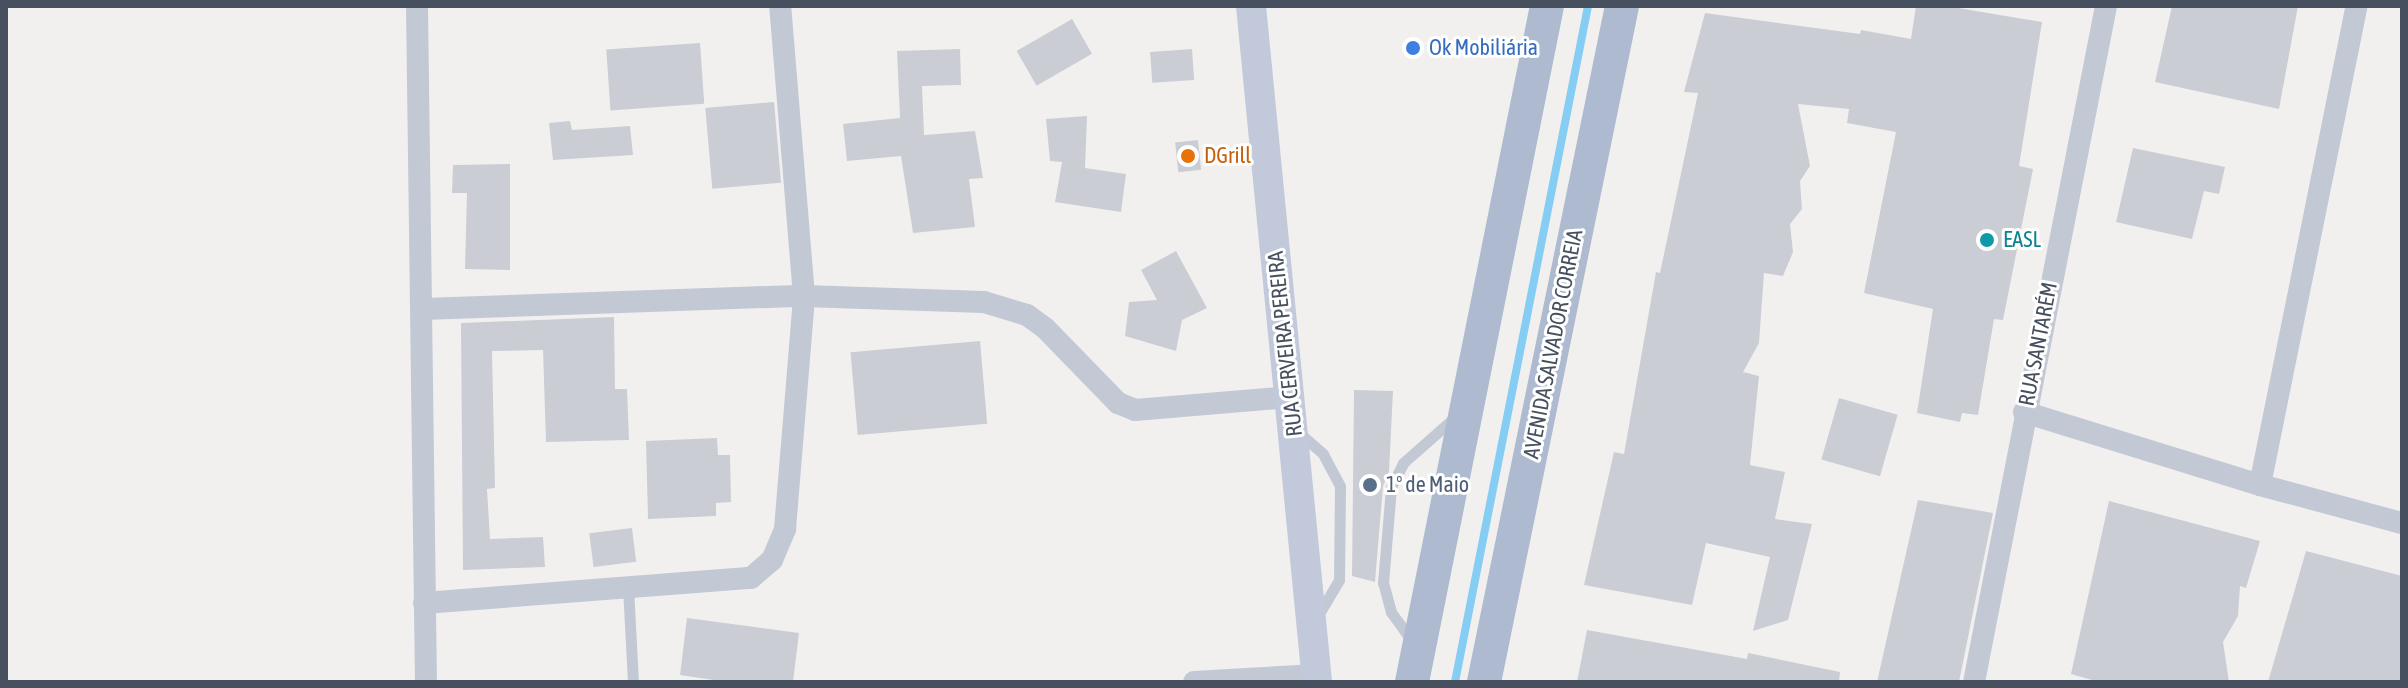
<!DOCTYPE html>
<meta charset="utf-8">
<style>
body{margin:0}
#map{position:relative;width:2408px;height:688px;overflow:hidden;background:#f2f0ef;font-family:"Asap Condensed",sans-serif}
div>[style]{position:absolute}
.stream>*{height:8px;margin:-4px;padding:0 4px;transform-origin:4px;border-radius:4px;background:#85cdf2}
.building>*{inset:0;background:#cbcdd5;transform-origin:0 0}
.service>*{height:11px;margin:-5.5px;padding:0 5.5px;transform-origin:5.5px;border-radius:5.5px;background:#c2c9d5}
.minor>*{height:22px;margin:-11px;padding:0 11px;transform-origin:11px;border-radius:11px;background:#c2c9d5}
.secondary>*{height:30px;margin:-15px;padding:0 15px;transform-origin:15px;border-radius:15px;background:#c1c9da}
.primary>*{height:34px;margin:-17px;padding:0 17px;transform-origin:17px;border-radius:17px;background:#adbad0}
.dots>*{width:22px;height:22px;translate:-50% -50%;box-sizing:border-box;border:4px solid #fff;border-radius:50%}
span{translate:-50% -50%;white-space:nowrap;text-align:center;line-height:1.15;-webkit-text-stroke:6px #fff;paint-order:stroke}
.shop-label{font-size:22px;color:#366cbe}
.left{translate:0 -50%;text-align:left}
.food-label{font-size:22px;color:#c56008}
.culture-label{font-size:22px;color:#0d838f}
.street-label{font-size:22px;color:#46505e}
.service-label{font-size:22px;color:#4e5e75}
.frame{position:absolute;inset:0;border:8px solid #46505e;pointer-events:none}
</style>
<div id="map">
<div class="stream">
<div style="left:1455px;top:682px;width:689px;rotate:-78.87deg"></div>
</div>
<div class="building">
<div style="clip-path:polygon(1916px 6px,1946px 6px,2042px 22px,2019px 166px,2033px 169px,2003px 320px,1994px 319px,1978px 415px,1962px 413px,1960px 422px,1917px 413px,1933px 309px,1864px 293px,1896px 132px,1847px 123px,1849px 109px,1798px 104px,1810px 166px,1800px 181px,1802px 209px,1790px 224px,1793px 252px,1783px 276px,1764px 273px,1759px 343px,1743px 372px,1759px 376px,1750px 465px,1785px 472px,1775px 519px,1812px 524px,1788px 620px,1753px 631px,1770px 557px,1706px 543px,1692px 605px,1584px 585px,1614px 452px,1624px 454px,1656px 272px,1660px 273px,1698px 93px,1684px 92px,1705px 13px,1860px 34px,1861px 30px,1911px 39px)"></div>
<div style="clip-path:polygon(2172px 6px,2298px 6px,2279px 109px,2155px 82px)"></div>
<div style="left:1072px;top:19px;width:40px;height:64px;rotate:60deg"></div>
<div style="left:700px;top:43px;width:61px;height:94px;rotate:86deg"></div>
<div style="clip-path:polygon(960px 49px,961px 85px,922px 86px,924px 135px,975px 131px,983px 178px,969px 179px,975px 227px,913px 233px,901px 156px,847px 161px,843px 124px,900px 118px,897px 51px)"></div>
<div style="left:1192px;top:49px;width:31px;height:42px;rotate:86deg"></div>
<div style="left:774px;top:102px;width:81px;height:69px;rotate:85deg"></div>
<div style="clip-path:polygon(1087px 116px,1085px 168px,1126px 174px,1121px 212px,1055px 202px,1062px 162px,1050px 161px,1046px 119px)"></div>
<div style="clip-path:polygon(570px 121px,572px 130px,630px 126px,633px 155px,553px 160px,549px 123px)"></div>
<div style="left:1198px;top:140px;width:30px;height:23px;rotate:84deg"></div>
<div style="clip-path:polygon(2133px 148px,2225px 167px,2219px 194px,2204px 191px,2192px 239px,2116px 222px)"></div>
<div style="clip-path:polygon(510px 164px,510px 270px,465px 269px,467px 193px,452px 193px,453px 165px)"></div>
<div style="clip-path:polygon(1176px 251px,1207px 308px,1182px 320px,1176px 351px,1125px 336px,1129px 302px,1157px 300px,1141px 270px)"></div>
<div style="clip-path:polygon(614px 317px,615px 389px,627px 389px,629px 440px,546px 442px,543px 350px,492px 351px,495px 488px,487px 489px,490px 539px,543px 537px,545px 567px,463px 570px,461px 323px)"></div>
<div style="left:980px;top:341px;width:83px;height:130px;rotate:85deg"></div>
<div style="clip-path:polygon(1354px 390px,1393px 391px,1389px 472px,1383px 486px,1375px 582px,1352px 576px)"></div>
<div style="left:1839px;top:398px;width:61px;height:64px;rotate:16deg"></div>
<div style="clip-path:polygon(717px 438px,718px 455px,730px 455px,731px 502px,716px 503px,716px 516px,648px 519px,646px 441px)"></div>
<div style="clip-path:polygon(1918px 500px,1993px 513px,1959px 682px,1877px 682px)"></div>
<div style="clip-path:polygon(2109px 501px,2260px 541px,2246px 588px,2240px 586px,2238px 616px,2223px 642px,2229px 682px,2099px 682px,2071px 674px)"></div>
<div style="left:632px;top:528px;width:34px;height:43px;rotate:83deg"></div>
<div style="clip-path:polygon(2306px 551px,2402px 576px,2402px 682px,2268px 682px)"></div>
<div style="clip-path:polygon(687px 618px,799px 633px,793px 682px,727px 682px,680px 675px)"></div>
<div style="clip-path:polygon(1587px 630px,1747px 659px,1748px 653px,1840px 672px,1839px 682px,1577px 682px)"></div>
</div>
<div class="service">
<div style="left:1298px;top:432px;width:33px;rotate:41deg"></div>
<div style="left:1323px;top:454px;width:36px;rotate:62deg"></div>
<div style="left:1340px;top:486px;width:94px;rotate:90.6deg"></div>
<div style="left:1339px;top:580px;width:43px;rotate:120.7deg"></div>
<div style="left:628px;top:587px;width:95px;rotate:87deg"></div>
<div style="left:1412px;top:641px;width:36px;rotate:-126deg"></div>
<div style="left:1391px;top:612px;width:30px;rotate:-105deg"></div>
<div style="left:1383px;top:583px;width:96px;rotate:-85.2deg"></div>
<div style="left:1391px;top:487px;width:27px;rotate:-63deg"></div>
<div style="left:1403px;top:463px;width:69px;rotate:-41.5deg"></div>
</div>
<div class="minor">
<div style="left:417px;top:6px;width:676px;rotate:89.24deg"></div>
<div style="left:423px;top:309px;width:381px;rotate:-2deg"></div>
<div style="left:804px;top:296px;width:180px;rotate:1.9deg"></div>
<div style="left:984px;top:302px;width:45px;rotate:16.8deg"></div>
<div style="left:1027px;top:315px;width:22px;rotate:36deg"></div>
<div style="left:1045px;top:328px;width:105px;rotate:45.8deg"></div>
<div style="left:1118px;top:403px;width:18px;rotate:22deg"></div>
<div style="left:1135px;top:410px;width:157px;rotate:-4.8deg"></div>
<div style="left:2024px;top:412px;width:247px;rotate:17.2deg"></div>
<div style="left:2260px;top:485px;width:147px;rotate:15deg"></div>
<div style="left:2260px;top:485px;width:489px;rotate:-78.6deg"></div>
<div style="left:424px;top:603px;width:328px;rotate:-4.4deg"></div>
<div style="left:751px;top:578px;width:28px;rotate:-41deg"></div>
<div style="left:772px;top:560px;width:34px;rotate:-67deg"></div>
<div style="left:785px;top:529px;width:234px;rotate:-85.3deg"></div>
<div style="left:804px;top:296px;width:291px;rotate:-94.7deg"></div>
<div style="left:1194px;top:682px;width:123px;rotate:-3.3deg"></div>
<div style="left:1974px;top:682px;width:689px;rotate:-78.95deg"></div>
</div>
<div class="secondary">
<div style="left:1251px;top:6px;width:679px;rotate:84.42deg"></div>
</div>
<div class="primary">
<div style="left:1412px;top:682px;width:689px;rotate:-78.71deg"></div>
<div style="left:1484px;top:682px;width:690px;rotate:-78.46deg"></div>
</div>
<div class="dots">
<div style="left:1413px;top:48px;background:#3f7fe0"></div>
<div style="left:1188px;top:156px;background:#e8710a"></div>
<div style="left:1987px;top:240px;background:#0f9aa8"></div>
<div style="left:1370px;top:485px;background:#5c6f8a"></div>
</div>
<div class="shop-label">
<span class="left" style="left:1429px;top:48px">Ok Mobiliária</span>
</div>
<div class="food-label">
<span class="left" style="left:1204px;top:156px">DGrill</span>
</div>
<div class="culture-label">
<span class="left" style="left:2003px;top:240px">EASL</span>
</div>
<div class="street-label">
<span style="left:1285px;top:344px;rotate:-96deg">RUA CERVEIRA PEREIRA</span>
<span style="left:1553px;top:344px;rotate:-79deg">AVENIDA SALVADOR CORREIA</span>
<span style="left:2038px;top:344px;rotate:-79deg">RUA SANTARÉM</span>
</div>
<div class="service-label">
<span class="left" style="left:1386px;top:485px">1º de Maio</span>
</div>
<div class="frame"></div>
</div>
